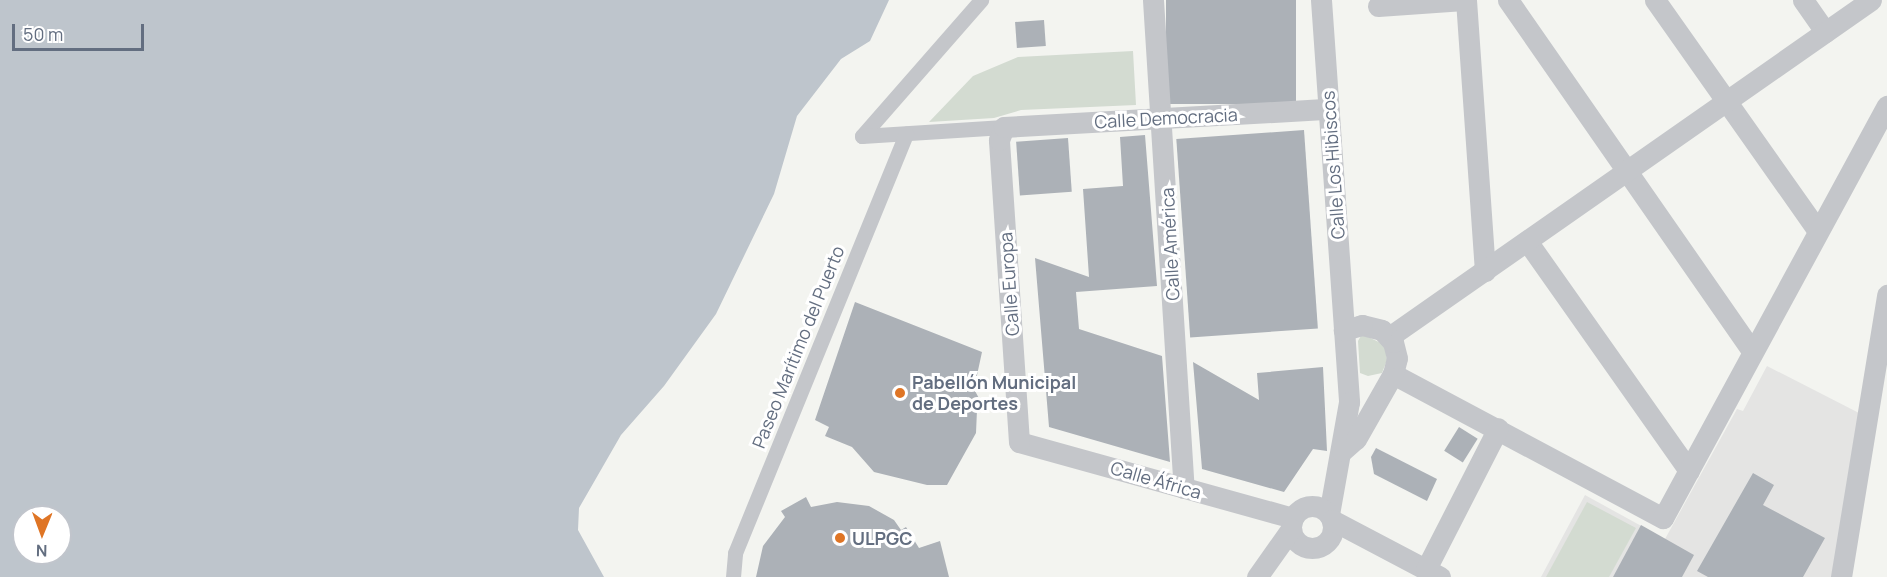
<!DOCTYPE html>
<meta charset="utf-8">
<style>
body{margin:0}
#map{position:relative;width:1887px;height:577px;overflow:hidden;background:#f3f4f0;font-family:Manrope,sans-serif}
div>[style]{position:absolute}
.built>*{inset:0;background:#e4e4e3}
.green>*{inset:0;background:#d3dbd1}
.water>*{inset:0;background:#bec5cc}
.building>*{inset:0;background:#acb1b7;transform-origin:0 0}
.pedestrian>*{height:15px;margin:-7.5px;padding:0 7.5px;transform-origin:7.5px;border-radius:7.5px;background:#c4c6ca}
.minor>*{height:21px;margin:-10.5px;padding:0 10.5px;transform-origin:10.5px;border-radius:10.5px;background:#c4c6ca}
.minor>.ring{margin:-10.5px;padding:0;box-sizing:content-box;background:none;border:21px solid #c4c6ca;border-radius:50%}
.dots>*{width:16px;height:16px;translate:-50% -50%;box-sizing:border-box;border:3px solid #fff;border-radius:50%}
span{translate:-50% -50%;white-space:nowrap;text-align:center;line-height:1.15;-webkit-text-stroke:6px #fff;paint-order:stroke}
.street-label{font-size:18px;color:#636e80}
.poi-label{font-size:18px;color:#636e80;font-weight:700}
.left{translate:0 -50%;text-align:left}
.north{position:absolute;left:12px;top:505px;width:60px;height:60px;box-sizing:border-box;background:#fff;border:2px solid #c1c5cc;border-radius:50%;rotate:181deg;font-size:16px;font-weight:700;line-height:24px;text-align:center;color:#636e80}
.north::after{content:'';display:block;margin:auto;width:21px;height:27px;background:#df7525;clip-path:polygon(50% 0,100% 100%,50% 72%,0 100%)}
.scale{position:absolute;left:12px;top:24px;width:132px;height:27px;box-sizing:border-box;border:3px solid #636e80;border-top:0;padding-left:8px;font-size:18px;line-height:21px;white-space:nowrap;color:#636e80;-webkit-text-stroke:4px #fff;paint-order:stroke}
</style>
<div id="map">
<div class="built">
<div style="clip-path:polygon(1767px 366px,1859px 413px,1835px 577px,1541px 577px,1585px 495px,1665px 539px,1737px 409px,1743px 411px)"></div>
</div>
<div class="green">
<div style="clip-path:polygon(1133px 51px,1136px 105px,1021px 110px,994px 118px,929px 122px,973px 76px,1018px 57px)"></div>
<div style="clip-path:polygon(1362px 334px,1385px 345px,1387px 360px,1382px 373px,1368px 376px,1360px 373px,1358px 341px)"></div>
<div style="clip-path:polygon(1587px 502px,1636px 528px,1609px 577px,1546px 577px)"></div>
</div>
<div class="water">
<div style="clip-path:polygon(evenodd,0 0,889px 0,870px 41px,841px 59px,797px 116px,774px 194px,716px 314px,664px 386px,621px 435px,579px 508px,578px 530px,604px 577px,0 577px,0 0,24px 517px,60px 517px,60px 553px,24px 553px,24px 517px)"></div>
</div>
<div class="building">
<div style="left:1166px;top:0;width:130px;height:104px"></div>
<div style="left:1044px;top:20px;width:26px;height:29px;rotate:86deg"></div>
<div style="left:1304px;top:130px;width:199px;height:128px;rotate:86deg"></div>
<div style="clip-path:polygon(1145px 135px,1157px 286px,1076px 292px,1079px 329px,1162px 356px,1170px 462px,1049px 427px,1035px 258px,1089px 277px,1083px 189px,1123px 186px,1120px 137px)"></div>
<div style="left:1068px;top:138px;width:54px;height:52px;rotate:86deg"></div>
<div style="clip-path:polygon(855px 302px,982px 352px,974px 389px,982px 404px,977px 410px,976px 433px,947px 485px,927px 485px,874px 472px,852px 447px,825px 436px,829px 427px,815px 420px)"></div>
<div style="clip-path:polygon(1193px 362px,1259px 400px,1257px 373px,1323px 367px,1327px 451px,1313px 449px,1284px 492px,1202px 469px)"></div>
<div style="left:1459px;top:427px;width:22px;height:28px;rotate:32deg"></div>
<div style="clip-path:polygon(1376px 448px,1437px 479px,1427px 501px,1374px 474px,1371px 457px)"></div>
<div style="clip-path:polygon(1753px 473px,1774px 485px,1763px 505px,1825px 538px,1803px 577px,1708px 577px,1697px 571px)"></div>
<div style="clip-path:polygon(806px 497px,811px 507px,837px 502px,869px 506px,894px 520px,901px 530px,906px 527px,919px 548px,940px 541px,949px 577px,756px 577px,763px 546px,785px 517px,781px 511px)"></div>
<div style="clip-path:polygon(1641px 525px,1694px 555px,1682px 577px,1613px 577px)"></div>
</div>
<div class="pedestrian">
<div style="left:862px;top:136px;width:181px;rotate:-48.8deg"></div>
<div style="left:862px;top:136px;width:142px;rotate:-3.6deg"></div>
<div style="left:733px;top:577px;width:24px;rotate:-85deg"></div>
<div style="left:735px;top:553px;width:453px;rotate:-67.8deg"></div>
</div>
<div class="minor">
<div style="left:1153px;top:0;width:489px;rotate:86.4deg"></div>
<div style="left:1321px;top:0;width:403px;rotate:86deg"></div>
<div style="left:1349px;top:402px;width:114px;rotate:100.1deg"></div>
<div style="left:1466px;top:0;width:272px;rotate:86deg"></div>
<div style="left:1508px;top:0;width:427px;rotate:55.2deg"></div>
<div style="left:1655px;top:0;width:281px;rotate:54.8deg"></div>
<div style="left:1803px;top:0;width:39px;rotate:55deg"></div>
<div style="left:1378px;top:6px;width:86px;rotate:-4deg"></div>
<div style="left:1527px;top:241px;width:281px;rotate:54.8deg"></div>
<div style="left:1389px;top:337px;width:588px;rotate:-34.96deg"></div>
<div style="left:1393px;top:374px;width:306px;rotate:28.1deg"></div>
<div style="left:1663px;top:518px;width:469px;rotate:-61.5deg"></div>
<div style="left:1342px;top:451px;width:18px;rotate:-41deg"></div>
<div style="left:1356px;top:439px;width:75px;rotate:-60.4deg"></div>
<div style="left:1393px;top:374px;width:16px;rotate:-76deg"></div>
<div style="left:1397px;top:358px;width:16px;rotate:-104deg"></div>
<div style="left:1393px;top:342px;width:16px;rotate:-133deg"></div>
<div style="left:1382px;top:330px;width:21px;rotate:-166deg"></div>
<div style="left:1362px;top:325px;width:19px;rotate:164deg"></div>
<div class="ring" style="left:1291px;top:506px;width:21px;height:21px"></div>
<div style="left:1293px;top:518px;width:284px;rotate:-164.5deg"></div>
<div style="left:1019px;top:442px;width:303px;rotate:-93.8deg"></div>
<div style="left:999px;top:140px;width:14px;rotate:-69deg"></div>
<div style="left:1004px;top:127px;width:325px;rotate:-3.2deg"></div>
<div style="left:1332px;top:520px;width:122px;rotate:27.8deg"></div>
<div style="left:1426px;top:569px;width:158px;rotate:-62.9deg"></div>
<div style="left:1257px;top:577px;width:59px;rotate:-54.7deg"></div>
<div style="left:1841px;top:577px;width:286px;rotate:-80.7deg"></div>
</div>
<div class="dots">
<div style="left:900px;top:393px;background:#df7525"></div>
<div style="left:840px;top:538px;background:#df7525"></div>
</div>
<div class="street-label">
<span style="left:1166px;top:118px;rotate:-3deg">Calle Democracia</span>
<span style="left:1333px;top:165px;rotate:-94deg">Calle Los Hibiscos</span>
<span style="left:1170px;top:244px;rotate:-93deg">Calle América</span>
<span style="left:1009px;top:284px;rotate:-94deg">Calle Europa</span>
<span style="left:798px;top:347px;rotate:-68deg">Paseo Marítimo del Puerto</span>
<span style="left:1156px;top:480px;rotate:16deg">Calle África</span>
</div>
<div class="poi-label">
<span class="left" style="left:912px;top:393px">Pabellón Municipal<br>de Deportes</span>
<span class="left" style="left:852px;top:538px">ULPGC</span>
</div>
<div class="north">N</div>
<div class="scale">50 m</div>
</div>
